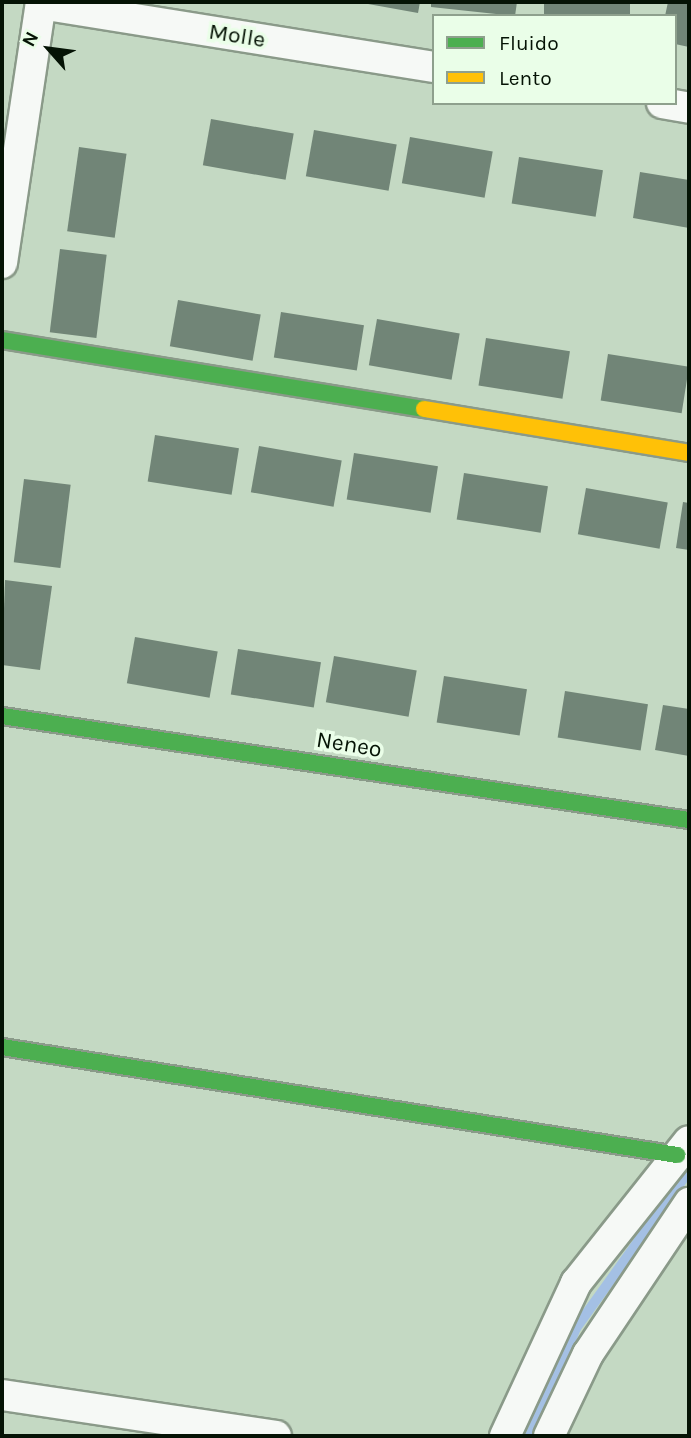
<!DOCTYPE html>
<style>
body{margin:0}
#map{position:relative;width:691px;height:1438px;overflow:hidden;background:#c4d9c3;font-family:Karla,sans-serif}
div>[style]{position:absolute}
.stream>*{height:10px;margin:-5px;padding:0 5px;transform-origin:5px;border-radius:5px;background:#a4c0e4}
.building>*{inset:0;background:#718577;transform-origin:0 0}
.roads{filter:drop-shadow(2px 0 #8a9a89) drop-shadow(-2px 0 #8a9a89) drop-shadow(0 2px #8a9a89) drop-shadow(0 -2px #8a9a89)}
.street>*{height:30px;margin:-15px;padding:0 15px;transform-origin:15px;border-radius:15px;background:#f6f9f6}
.fast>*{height:16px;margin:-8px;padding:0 8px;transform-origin:8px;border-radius:8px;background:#4caf50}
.slow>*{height:16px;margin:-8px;padding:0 8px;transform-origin:8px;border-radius:8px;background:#ffc107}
span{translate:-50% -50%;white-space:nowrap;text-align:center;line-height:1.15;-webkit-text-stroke:7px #eafee8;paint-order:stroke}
.street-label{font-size:23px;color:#051305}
.frame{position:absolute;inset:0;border:4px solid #051305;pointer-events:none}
.legend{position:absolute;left:432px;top:14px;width:245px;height:91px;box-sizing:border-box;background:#eafee8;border:2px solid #8ea08d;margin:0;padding:9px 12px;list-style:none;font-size:21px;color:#051305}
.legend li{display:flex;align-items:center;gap:14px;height:35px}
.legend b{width:35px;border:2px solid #8ea08d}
.north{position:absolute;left:14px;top:14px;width:70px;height:70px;-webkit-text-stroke:5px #eafee8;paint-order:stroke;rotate:298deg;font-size:19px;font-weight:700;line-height:28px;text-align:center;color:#051305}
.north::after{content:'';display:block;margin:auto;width:24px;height:32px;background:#051305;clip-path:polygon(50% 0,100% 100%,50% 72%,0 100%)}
</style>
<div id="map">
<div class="stream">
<div style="left:530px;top:1436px;width:117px;rotate:-66.9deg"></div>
<div style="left:576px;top:1328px;width:193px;rotate:-54.3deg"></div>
</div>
<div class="building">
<div style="clip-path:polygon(357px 2px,420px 2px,418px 13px)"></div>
<div style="clip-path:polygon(431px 2px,517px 2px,515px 16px,431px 7px)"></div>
<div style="left:544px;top:2px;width:86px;height:14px"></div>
<div style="clip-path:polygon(668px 2px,689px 2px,689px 47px,675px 44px,675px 16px,665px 16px)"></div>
<div style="left:211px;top:119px;width:84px;height:47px;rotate:10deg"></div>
<div style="left:314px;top:130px;width:84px;height:47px;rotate:10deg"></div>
<div style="left:410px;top:137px;width:84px;height:47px;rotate:10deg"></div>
<div style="left:79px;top:147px;width:48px;height:85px;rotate:8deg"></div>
<div style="left:519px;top:157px;width:85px;height:47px;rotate:9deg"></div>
<div style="clip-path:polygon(640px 172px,689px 180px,689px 228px,633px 218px)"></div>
<div style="left:60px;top:249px;width:47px;height:84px;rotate:7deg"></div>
<div style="left:178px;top:300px;width:84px;height:47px;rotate:10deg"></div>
<div style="left:281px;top:312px;width:84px;height:46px;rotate:9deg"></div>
<div style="left:377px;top:319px;width:84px;height:47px;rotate:10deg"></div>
<div style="left:486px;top:338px;width:85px;height:48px;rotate:9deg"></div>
<div style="left:608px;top:354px;width:82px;height:47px;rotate:9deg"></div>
<div style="left:155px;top:435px;width:85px;height:47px;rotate:9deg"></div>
<div style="left:259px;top:446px;width:84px;height:47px;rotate:10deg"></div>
<div style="left:354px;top:453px;width:85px;height:47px;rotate:9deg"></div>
<div style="left:464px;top:473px;width:85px;height:47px;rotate:9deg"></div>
<div style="left:24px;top:479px;width:47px;height:84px;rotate:7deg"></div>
<div style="left:586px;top:488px;width:83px;height:47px;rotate:10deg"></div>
<div style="clip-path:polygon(683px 502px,689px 503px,689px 550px,676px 548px)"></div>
<div style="clip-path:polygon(5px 580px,52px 586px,40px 670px,2px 665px)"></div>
<div style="left:135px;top:637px;width:84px;height:47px;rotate:10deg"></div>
<div style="left:238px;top:649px;width:84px;height:46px;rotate:9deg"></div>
<div style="left:334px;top:656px;width:84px;height:47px;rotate:10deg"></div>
<div style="left:444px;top:676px;width:84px;height:47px;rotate:9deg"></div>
<div style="left:565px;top:691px;width:84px;height:47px;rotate:9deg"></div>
<div style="clip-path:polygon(663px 705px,689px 709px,689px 756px,655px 750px)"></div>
</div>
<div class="roads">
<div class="street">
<div style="left:41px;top:4px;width:398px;rotate:9.1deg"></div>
<div style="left:662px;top:103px;width:27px;rotate:10deg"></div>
<div style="left:2px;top:263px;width:264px;rotate:-81.5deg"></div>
<div style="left:2px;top:1395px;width:277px;rotate:8.5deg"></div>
<div style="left:505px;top:1436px;width:169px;rotate:-65.1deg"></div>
<div style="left:576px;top:1283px;width:181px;rotate:-51.5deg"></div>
<div style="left:549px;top:1436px;width:91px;rotate:-64.6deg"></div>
<div style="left:588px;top:1354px;width:182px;rotate:-56.2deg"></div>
</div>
<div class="fast">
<div style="left:2px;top:340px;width:428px;rotate:9.3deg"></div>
<div style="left:2px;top:716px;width:695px;rotate:8.61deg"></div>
<div style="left:2px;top:1047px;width:684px;rotate:9.09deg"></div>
</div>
<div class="slow">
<div style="left:424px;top:409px;width:269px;rotate:9.4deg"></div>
</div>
</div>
<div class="street-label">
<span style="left:237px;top:36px;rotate:9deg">Molle</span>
<span style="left:349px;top:745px;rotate:9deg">Neneo</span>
</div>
<div class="frame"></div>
<ul class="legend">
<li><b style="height:9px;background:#4caf50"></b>Fluido</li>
<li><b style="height:9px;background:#ffc107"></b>Lento</li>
</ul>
<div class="north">N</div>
</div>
